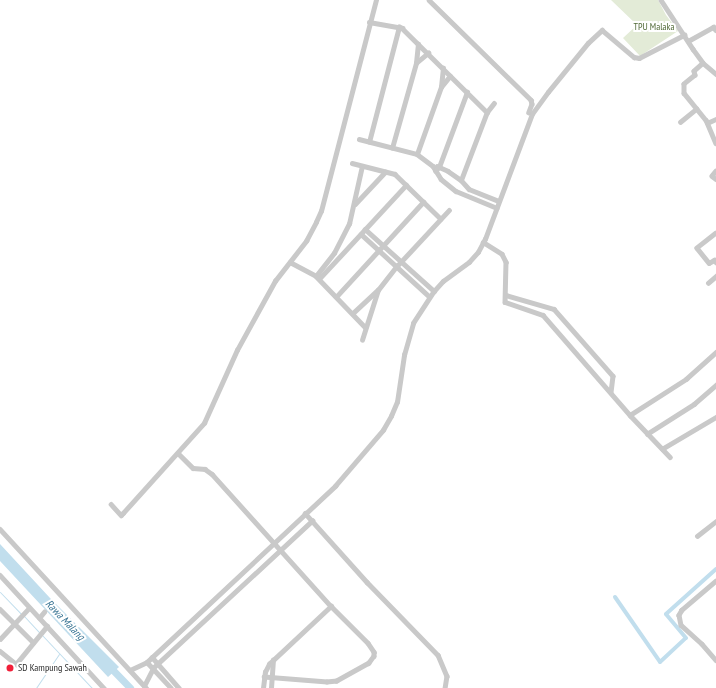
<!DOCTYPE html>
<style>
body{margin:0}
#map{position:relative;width:716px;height:688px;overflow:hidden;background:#fff;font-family:"PT Sans Narrow",sans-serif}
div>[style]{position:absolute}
.green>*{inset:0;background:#e3ebd7}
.water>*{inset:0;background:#c1deed}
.stream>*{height:1px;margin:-0.5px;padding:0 0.5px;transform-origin:0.5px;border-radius:0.5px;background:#c1deed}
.canal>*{height:4px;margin:-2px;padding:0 2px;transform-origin:2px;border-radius:2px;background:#c1deed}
.river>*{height:7px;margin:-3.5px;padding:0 3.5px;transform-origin:3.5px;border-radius:3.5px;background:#c1deed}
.minor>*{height:4.5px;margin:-2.25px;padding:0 2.25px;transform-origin:2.25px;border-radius:2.25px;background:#c9c9c9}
.dots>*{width:11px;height:11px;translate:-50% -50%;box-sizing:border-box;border:2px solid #fff;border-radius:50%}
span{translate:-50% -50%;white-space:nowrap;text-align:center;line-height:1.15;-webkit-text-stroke:4px #fff;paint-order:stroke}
.park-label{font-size:10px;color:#516a37}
.poi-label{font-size:10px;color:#2c2c2c}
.left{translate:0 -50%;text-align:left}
.water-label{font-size:11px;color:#357292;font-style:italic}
</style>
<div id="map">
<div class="green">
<div style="clip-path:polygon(611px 0,658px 0,666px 15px,678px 31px,640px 56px,623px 38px,637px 25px)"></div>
</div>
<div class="water">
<div style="clip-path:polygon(0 544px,50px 598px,119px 667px,108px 677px,0 561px)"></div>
</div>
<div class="stream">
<div style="left:0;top:592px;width:30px;rotate:46deg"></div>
<div style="left:24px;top:616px;width:23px;rotate:47deg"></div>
<div style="left:42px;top:635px;width:73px;rotate:46.7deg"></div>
<div style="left:36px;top:688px;width:41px;rotate:-55.9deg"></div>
</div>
<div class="canal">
<div style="left:615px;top:597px;width:79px;rotate:55.3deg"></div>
<div style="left:660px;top:662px;width:35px;rotate:-43deg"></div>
<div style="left:686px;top:638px;width:31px;rotate:-130deg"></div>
<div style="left:666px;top:614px;width:67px;rotate:-42deg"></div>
</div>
<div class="river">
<div style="left:108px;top:665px;width:32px;rotate:46deg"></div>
</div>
<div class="minor">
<div style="left:429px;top:0;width:143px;rotate:44.4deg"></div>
<div style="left:531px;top:100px;width:4px;rotate:76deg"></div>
<div style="left:532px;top:104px;width:9px;rotate:111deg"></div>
<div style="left:661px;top:0;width:59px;rotate:56.9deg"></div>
<div style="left:693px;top:49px;width:17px;rotate:54deg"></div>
<div style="left:703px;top:63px;width:17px;rotate:40deg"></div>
<div style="left:369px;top:22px;width:34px;rotate:10deg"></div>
<div style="left:402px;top:28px;width:120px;rotate:44.7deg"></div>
<div style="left:688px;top:41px;width:29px;rotate:-29deg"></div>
<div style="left:713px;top:27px;width:4px;rotate:45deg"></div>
<div style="left:416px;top:63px;width:16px;rotate:-40deg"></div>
<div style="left:703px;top:63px;width:12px;rotate:138deg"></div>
<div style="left:694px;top:71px;width:4px;rotate:76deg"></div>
<div style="left:695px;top:75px;width:14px;rotate:141deg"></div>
<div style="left:684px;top:84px;width:9px;rotate:90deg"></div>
<div style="left:684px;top:93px;width:35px;rotate:51deg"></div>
<div style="left:706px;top:120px;width:25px;rotate:67deg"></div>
<div style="left:441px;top:87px;width:14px;rotate:-51deg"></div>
<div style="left:680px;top:122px;width:21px;rotate:-39deg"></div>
<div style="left:707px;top:123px;width:10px;rotate:-24deg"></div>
<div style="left:359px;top:139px;width:60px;rotate:14.5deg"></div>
<div style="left:417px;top:154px;width:20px;rotate:37deg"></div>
<div style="left:433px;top:166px;width:15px;rotate:58deg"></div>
<div style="left:441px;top:179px;width:19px;rotate:39deg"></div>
<div style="left:456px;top:191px;width:44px;rotate:22.5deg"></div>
<div style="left:369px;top:142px;width:119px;rotate:-75.4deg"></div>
<div style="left:392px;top:148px;width:88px;rotate:-74.2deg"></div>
<div style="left:416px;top:63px;width:19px;rotate:-84deg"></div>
<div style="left:417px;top:154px;width:71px;rotate:-70.3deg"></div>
<div style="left:441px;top:87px;width:19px;rotate:-84deg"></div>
<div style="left:352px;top:163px;width:44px;rotate:14.3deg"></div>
<div style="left:395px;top:174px;width:64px;rotate:44.4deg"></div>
<div style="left:437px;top:166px;width:12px;rotate:24deg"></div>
<div style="left:448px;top:171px;width:16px;rotate:35deg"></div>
<div style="left:461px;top:180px;width:12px;rotate:48deg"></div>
<div style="left:469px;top:189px;width:32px;rotate:22deg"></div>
<div style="left:435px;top:171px;width:6px;rotate:-45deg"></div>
<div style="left:439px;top:167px;width:80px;rotate:-69.5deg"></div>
<div style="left:716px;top:171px;width:6px;rotate:129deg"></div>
<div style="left:712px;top:176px;width:5px;rotate:37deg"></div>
<div style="left:461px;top:180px;width:73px;rotate:-69.1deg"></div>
<div style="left:487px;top:112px;width:11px;rotate:-52deg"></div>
<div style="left:355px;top:204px;width:44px;rotate:-46.8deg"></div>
<div style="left:365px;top:229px;width:93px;rotate:41.9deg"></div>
<div style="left:716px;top:233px;width:24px;rotate:142deg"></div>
<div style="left:697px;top:248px;width:19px;rotate:51deg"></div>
<div style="left:709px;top:263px;width:6px;rotate:-31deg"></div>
<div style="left:714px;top:260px;width:3px;rotate:45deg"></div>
<div style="left:361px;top:234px;width:92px;rotate:42.4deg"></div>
<div style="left:483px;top:242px;width:22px;rotate:32deg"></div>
<div style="left:502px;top:254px;width:9px;rotate:63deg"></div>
<div style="left:506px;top:262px;width:40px;rotate:91.4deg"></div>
<div style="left:505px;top:302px;width:40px;rotate:18.9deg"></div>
<div style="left:543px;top:315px;width:133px;rotate:49deg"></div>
<div style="left:630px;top:415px;width:58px;rotate:46.4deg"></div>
<div style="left:290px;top:262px;width:30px;rotate:28deg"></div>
<div style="left:316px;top:276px;width:71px;rotate:46.1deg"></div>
<div style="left:316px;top:276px;width:29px;rotate:-52deg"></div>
<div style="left:334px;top:253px;width:33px;rotate:-63deg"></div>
<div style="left:349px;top:224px;width:59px;rotate:-77.4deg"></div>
<div style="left:319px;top:279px;width:128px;rotate:-47.2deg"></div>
<div style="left:708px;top:283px;width:11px;rotate:-41deg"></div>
<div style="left:506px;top:295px;width:50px;rotate:16.3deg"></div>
<div style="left:554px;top:309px;width:89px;rotate:48.6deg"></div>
<div style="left:613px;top:376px;width:16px;rotate:97deg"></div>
<div style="left:336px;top:297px;width:129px;rotate:-47.5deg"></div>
<div style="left:353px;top:313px;width:34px;rotate:-43deg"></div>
<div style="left:378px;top:290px;width:31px;rotate:-52deg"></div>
<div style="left:397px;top:266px;width:76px;rotate:-47.1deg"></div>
<div style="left:362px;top:340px;width:52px;rotate:-72.3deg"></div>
<div style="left:630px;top:415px;width:67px;rotate:-32.7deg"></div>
<div style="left:686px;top:379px;width:40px;rotate:-42deg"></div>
<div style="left:647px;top:434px;width:56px;rotate:-32.6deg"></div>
<div style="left:694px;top:404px;width:29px;rotate:-41deg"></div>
<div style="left:662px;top:449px;width:63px;rotate:-30.7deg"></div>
<div style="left:178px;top:453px;width:21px;rotate:45deg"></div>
<div style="left:193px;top:468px;width:12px;rotate:5deg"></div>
<div style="left:205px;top:469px;width:9px;rotate:36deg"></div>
<div style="left:212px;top:474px;width:178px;rotate:48deg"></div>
<div style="left:331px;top:606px;width:52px;rotate:45deg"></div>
<div style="left:368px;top:643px;width:11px;rotate:56deg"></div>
<div style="left:374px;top:652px;width:4px;rotate:90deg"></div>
<div style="left:374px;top:656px;width:9px;rotate:126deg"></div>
<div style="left:369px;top:663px;width:37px;rotate:151deg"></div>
<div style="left:337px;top:681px;width:10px;rotate:174deg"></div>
<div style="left:327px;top:682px;width:63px;rotate:-175.5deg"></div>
<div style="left:111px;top:504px;width:15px;rotate:48deg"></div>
<div style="left:121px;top:515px;width:3px;rotate:-45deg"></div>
<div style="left:123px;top:513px;width:121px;rotate:-48deg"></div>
<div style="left:204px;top:423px;width:80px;rotate:-65.7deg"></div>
<div style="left:237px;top:350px;width:79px;rotate:-61.2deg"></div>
<div style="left:275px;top:281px;width:51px;rotate:-52.2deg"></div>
<div style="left:306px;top:241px;width:21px;rotate:-62deg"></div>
<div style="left:316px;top:222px;width:12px;rotate:-66deg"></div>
<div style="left:321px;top:211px;width:218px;rotate:-75.4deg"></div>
<div style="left:305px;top:513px;width:93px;rotate:48.1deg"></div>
<div style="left:367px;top:582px;width:102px;rotate:45.8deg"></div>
<div style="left:438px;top:655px;width:23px;rotate:67deg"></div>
<div style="left:447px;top:676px;width:12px;rotate:99deg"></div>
<div style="left:0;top:529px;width:216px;rotate:47.4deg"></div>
<div style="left:697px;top:536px;width:24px;rotate:-38deg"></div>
<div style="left:0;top:575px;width:154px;rotate:47.4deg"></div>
<div style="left:716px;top:581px;width:45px;rotate:139.5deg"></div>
<div style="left:682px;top:610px;width:6px;rotate:121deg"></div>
<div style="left:679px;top:615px;width:10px;rotate:79deg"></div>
<div style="left:681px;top:625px;width:28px;rotate:42deg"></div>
<div style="left:702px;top:644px;width:21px;rotate:49deg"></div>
<div style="left:0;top:609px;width:47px;rotate:45deg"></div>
<div style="left:39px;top:618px;width:8px;rotate:-50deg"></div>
<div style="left:0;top:639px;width:42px;rotate:-46.9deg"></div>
<div style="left:0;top:651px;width:21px;rotate:39deg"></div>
<div style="left:16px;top:664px;width:49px;rotate:-50.8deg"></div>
<div style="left:152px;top:657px;width:41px;rotate:48.9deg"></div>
<div style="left:147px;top:662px;width:35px;rotate:47deg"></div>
<div style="left:130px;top:670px;width:19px;rotate:-25deg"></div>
<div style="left:147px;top:662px;width:258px;rotate:-43.1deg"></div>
<div style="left:335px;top:486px;width:74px;rotate:-49.4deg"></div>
<div style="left:383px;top:430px;width:16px;rotate:-60deg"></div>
<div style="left:391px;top:416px;width:15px;rotate:-67deg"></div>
<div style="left:397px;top:402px;width:48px;rotate:-81.5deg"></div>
<div style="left:404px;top:355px;width:33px;rotate:-74deg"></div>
<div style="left:413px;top:323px;width:38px;rotate:-57deg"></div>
<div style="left:434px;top:291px;width:13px;rotate:-48deg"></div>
<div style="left:443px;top:281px;width:32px;rotate:-36deg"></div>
<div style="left:469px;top:262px;width:13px;rotate:-48deg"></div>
<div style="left:478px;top:252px;width:15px;rotate:-62deg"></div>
<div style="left:485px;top:239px;width:134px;rotate:-69.4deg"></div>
<div style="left:532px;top:114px;width:27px;rotate:-54deg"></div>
<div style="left:548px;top:92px;width:63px;rotate:-50.8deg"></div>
<div style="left:588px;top:43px;width:19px;rotate:-43deg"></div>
<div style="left:602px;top:30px;width:42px;rotate:40.2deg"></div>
<div style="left:634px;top:57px;width:5px;rotate:11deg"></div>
<div style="left:639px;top:58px;width:51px;rotate:-27.1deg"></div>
<div style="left:144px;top:686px;width:20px;rotate:-63deg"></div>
<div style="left:153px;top:668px;width:217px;rotate:-42.8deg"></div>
<div style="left:263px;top:688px;width:16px;rotate:-83deg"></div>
<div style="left:265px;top:672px;width:9px;rotate:-63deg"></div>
<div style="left:269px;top:664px;width:85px;rotate:-43.1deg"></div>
<div style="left:271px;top:688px;width:28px;rotate:-86deg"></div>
</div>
<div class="dots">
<div style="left:10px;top:668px;background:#f11f39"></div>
</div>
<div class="park-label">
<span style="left:654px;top:27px">TPU Malaka</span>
</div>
<div class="poi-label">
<span class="left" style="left:18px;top:668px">SD Kampung Sawah</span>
</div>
<div class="water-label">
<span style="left:65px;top:620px;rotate:46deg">Rawa Malang</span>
</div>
</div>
